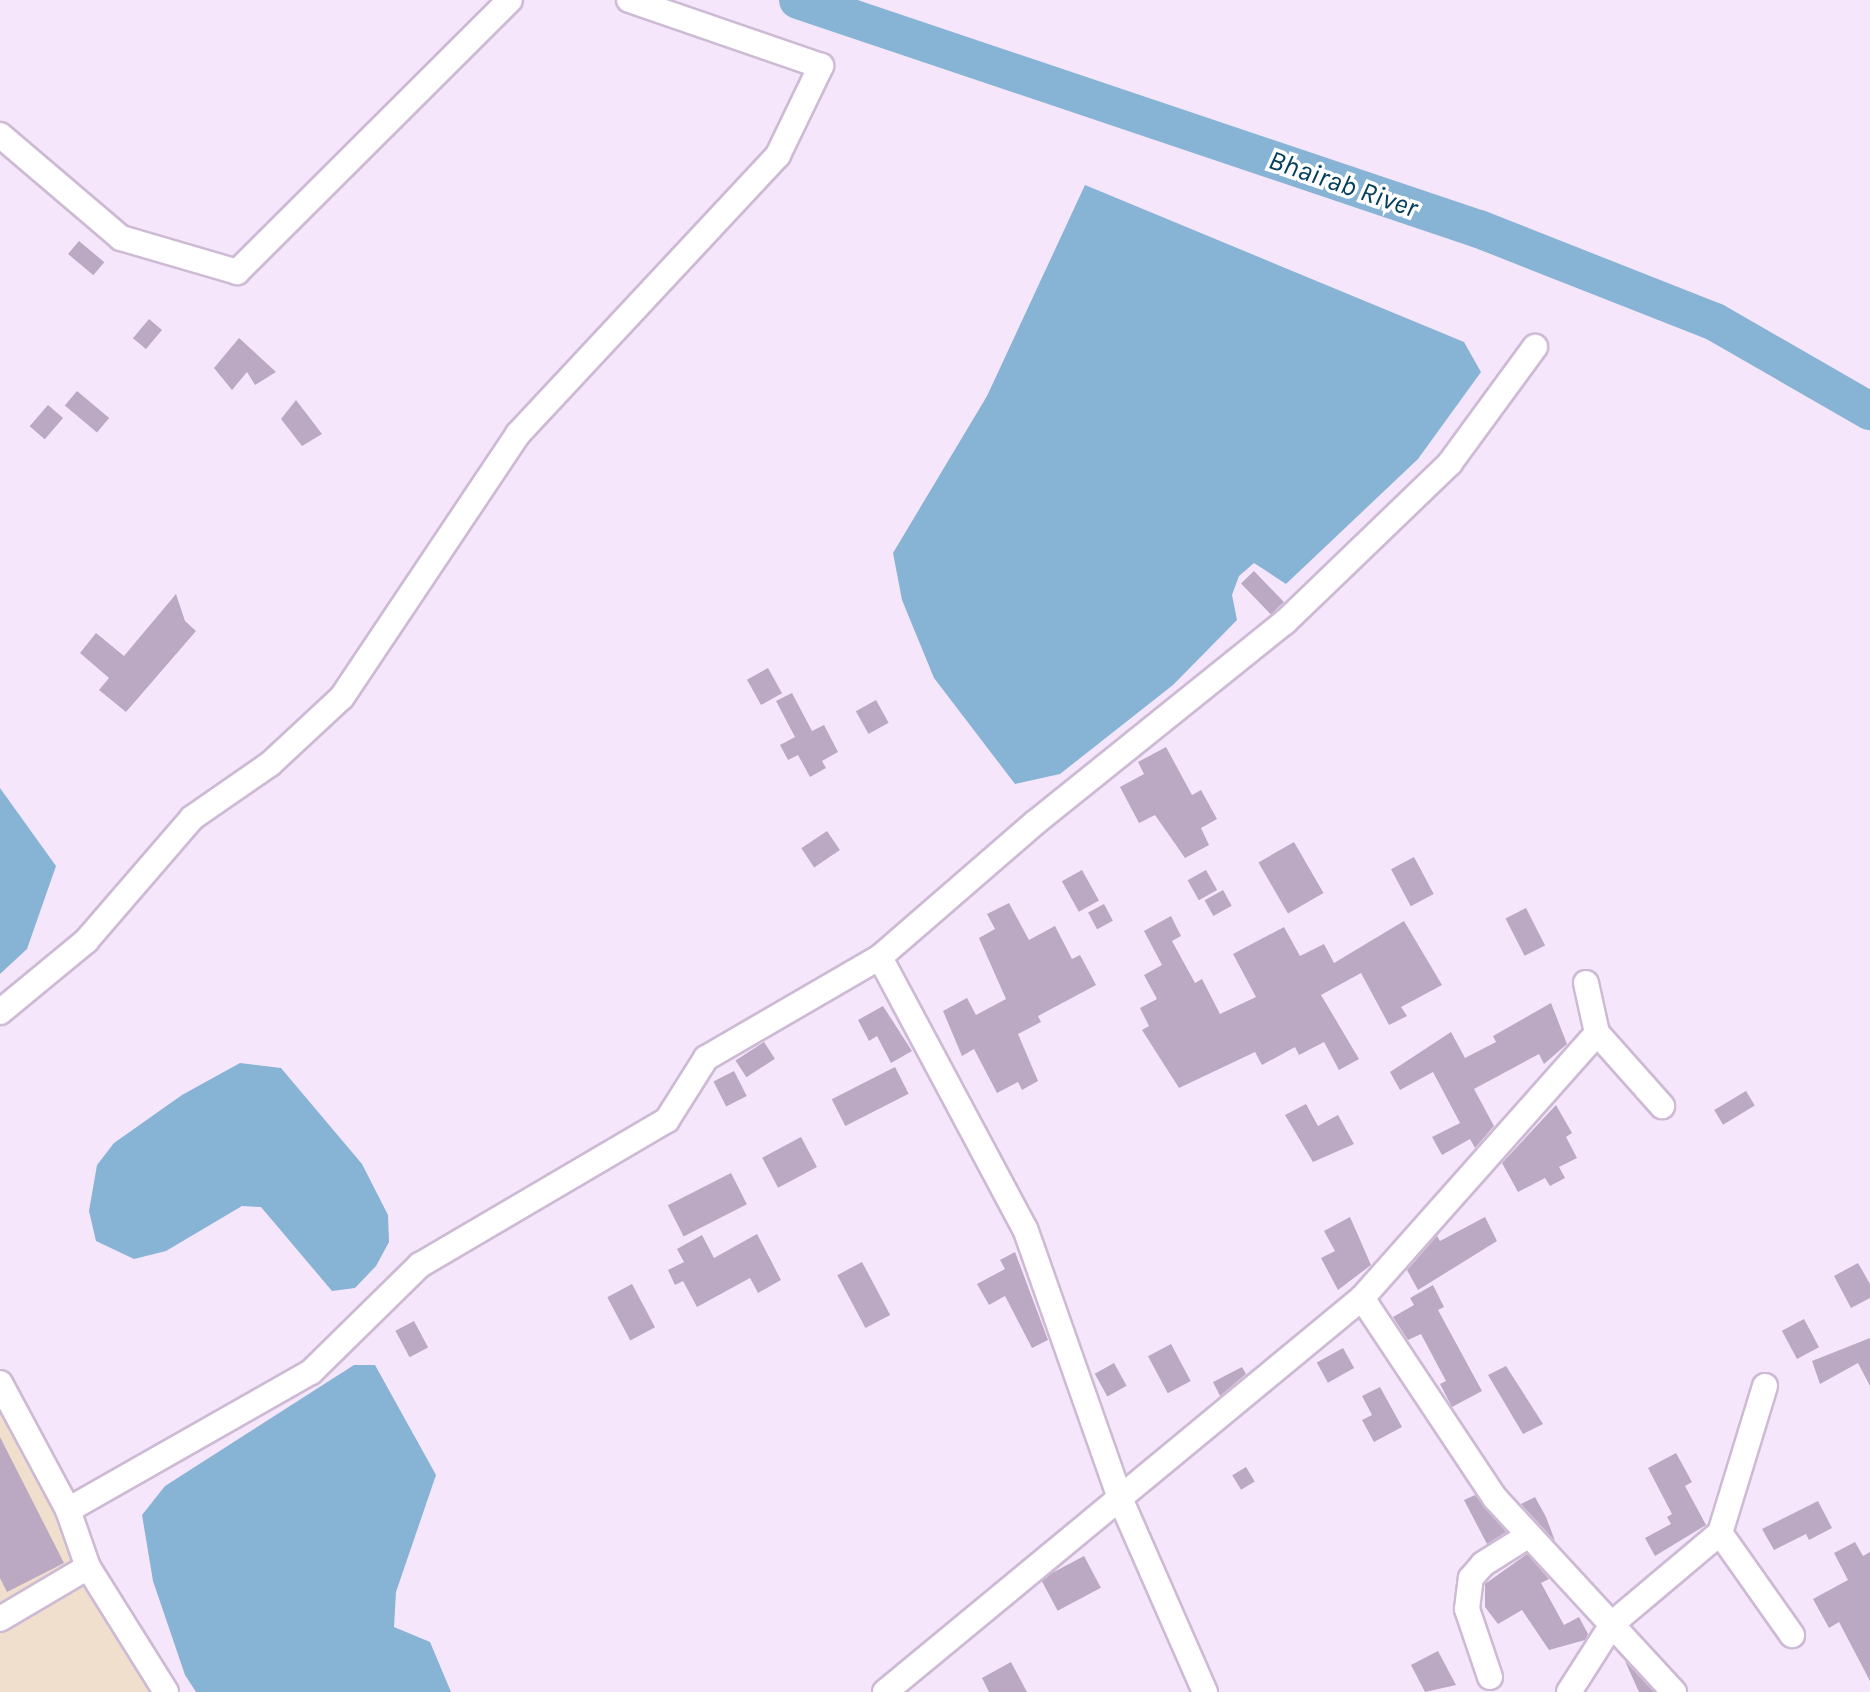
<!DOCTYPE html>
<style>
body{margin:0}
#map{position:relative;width:1870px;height:1692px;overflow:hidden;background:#f6e6fc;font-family:Karla,sans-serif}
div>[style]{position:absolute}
.industrial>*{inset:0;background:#f1dfce}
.water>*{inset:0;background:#87b4d4}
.river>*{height:38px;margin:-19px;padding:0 19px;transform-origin:19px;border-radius:19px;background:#87b4d4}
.building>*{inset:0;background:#bba8c2;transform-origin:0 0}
.roads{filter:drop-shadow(2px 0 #cdbad4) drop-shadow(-2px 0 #cdbad4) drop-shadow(0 2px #cdbad4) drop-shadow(0 -2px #cdbad4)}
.minor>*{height:24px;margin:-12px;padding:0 12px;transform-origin:12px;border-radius:12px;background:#fff}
span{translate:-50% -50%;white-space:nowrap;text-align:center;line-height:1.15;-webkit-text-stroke:7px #fff;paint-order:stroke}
.water-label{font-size:28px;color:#06405f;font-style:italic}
</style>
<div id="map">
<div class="industrial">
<div style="clip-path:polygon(0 1407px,153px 1692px,0 1692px)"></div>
</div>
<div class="water">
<div style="clip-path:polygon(1085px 185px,1464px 342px,1481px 372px,1418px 459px,1286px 584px,1254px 563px,1239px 576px,1232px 595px,1237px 620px,1173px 685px,1060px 774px,1015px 784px,934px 678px,902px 600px,893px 553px,987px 396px)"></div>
<div style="clip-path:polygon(0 788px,56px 866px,27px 949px,0 974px)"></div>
<div style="clip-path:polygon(240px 1063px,281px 1068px,362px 1164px,388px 1215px,389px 1242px,376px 1266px,355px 1288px,332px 1291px,261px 1207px,242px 1206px,166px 1251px,134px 1259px,96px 1241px,89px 1211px,97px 1165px,114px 1143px,182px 1095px)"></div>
<div style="clip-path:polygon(354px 1365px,375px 1365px,436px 1475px,396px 1592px,394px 1627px,430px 1642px,451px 1692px,196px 1692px,185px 1675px,153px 1581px,142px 1515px,165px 1486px)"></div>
</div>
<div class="river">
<div style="left:798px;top:0;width:718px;rotate:18.59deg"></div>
<div style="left:1479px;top:229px;width:254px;rotate:21.5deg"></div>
<div style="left:1715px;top:322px;width:179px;rotate:29.9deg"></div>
</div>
<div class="building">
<div style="left:79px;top:241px;width:33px;height:17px;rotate:40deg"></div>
<div style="left:149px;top:319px;width:17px;height:25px;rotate:40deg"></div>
<div style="clip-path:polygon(239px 338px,276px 372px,255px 385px,247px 372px,232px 390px,214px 368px)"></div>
<div style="left:77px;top:391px;width:42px;height:19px;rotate:40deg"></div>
<div style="clip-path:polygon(296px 400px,322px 434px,302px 446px,281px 419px)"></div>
<div style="left:48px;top:405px;width:20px;height:28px;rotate:41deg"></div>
<div style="left:1254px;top:571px;width:43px;height:18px;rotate:46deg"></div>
<div style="clip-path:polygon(176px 594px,185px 621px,196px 631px,126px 712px,99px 690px,109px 678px,80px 653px,96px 633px,124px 656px)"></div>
<div style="left:768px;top:668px;width:29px;height:24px;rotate:61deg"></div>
<div style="clip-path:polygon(792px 693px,812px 731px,824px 725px,838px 752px,822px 761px,826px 768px,810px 777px,798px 755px,788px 760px,780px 745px,795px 737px,776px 701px)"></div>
<div style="left:876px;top:700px;width:26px;height:23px;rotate:61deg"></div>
<div style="clip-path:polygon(1166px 747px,1192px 795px,1201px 790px,1217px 819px,1201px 828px,1209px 845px,1185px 858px,1155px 815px,1139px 823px,1120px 787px,1144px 774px,1138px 762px)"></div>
<div style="left:827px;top:831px;width:23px;height:31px;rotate:56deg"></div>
<div style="left:1294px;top:842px;width:59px;height:41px;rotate:60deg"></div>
<div style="left:1414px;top:857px;width:42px;height:26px;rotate:62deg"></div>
<div style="left:1082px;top:870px;width:35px;height:23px;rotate:61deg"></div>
<div style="left:1206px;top:870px;width:23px;height:21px;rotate:61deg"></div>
<div style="left:1223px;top:890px;width:18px;height:21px;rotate:61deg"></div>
<div style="clip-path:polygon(1009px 903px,1029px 940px,1055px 926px,1072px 959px,1080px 955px,1096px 985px,1038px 1016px,1041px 1022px,1018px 1034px,1038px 1081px,1022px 1090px,1018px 1082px,997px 1093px,974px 1049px,962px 1056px,943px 1011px,967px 998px,976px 1015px,1006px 999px,979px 938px,995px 929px,987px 914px)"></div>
<div style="left:1104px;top:904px;width:19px;height:18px;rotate:62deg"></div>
<div style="left:1526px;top:908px;width:42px;height:23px;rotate:63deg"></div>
<div style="clip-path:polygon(1171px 916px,1181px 936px,1172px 941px,1195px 983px,1202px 979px,1220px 1014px,1256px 997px,1233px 954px,1284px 927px,1300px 956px,1324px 944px,1334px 963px,1404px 921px,1442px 985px,1401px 1007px,1407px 1016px,1389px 1025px,1361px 973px,1321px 995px,1359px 1059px,1339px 1070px,1324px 1042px,1299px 1055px,1295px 1047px,1262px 1065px,1255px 1052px,1179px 1088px,1142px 1030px,1149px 1026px,1140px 1008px,1157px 999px,1144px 975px,1162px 965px,1144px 931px)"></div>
<div style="clip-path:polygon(1551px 1003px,1567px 1044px,1544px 1064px,1539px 1054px,1474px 1089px,1494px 1126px,1475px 1148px,1470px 1139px,1442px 1155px,1432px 1137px,1460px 1123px,1433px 1072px,1400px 1090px,1390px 1072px,1451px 1032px,1465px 1058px,1496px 1042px,1493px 1036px)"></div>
<div style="clip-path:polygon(883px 1006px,912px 1051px,891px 1063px,877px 1036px,869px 1041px,858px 1020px)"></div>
<div style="left:764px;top:1042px;width:20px;height:34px;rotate:57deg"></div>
<div style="left:895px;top:1067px;width:30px;height:71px;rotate:63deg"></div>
<div style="left:734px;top:1071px;width:28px;height:23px;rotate:63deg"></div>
<div style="left:1746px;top:1091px;width:17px;height:37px;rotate:59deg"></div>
<div style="clip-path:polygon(1306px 1104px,1318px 1126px,1338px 1115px,1354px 1144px,1313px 1162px,1285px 1115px)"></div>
<div style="clip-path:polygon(1556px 1105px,1572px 1133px,1566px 1137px,1577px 1158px,1559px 1167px,1565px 1178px,1550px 1186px,1545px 1178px,1518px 1192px,1502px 1163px)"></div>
<div style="left:801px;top:1137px;width:34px;height:44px;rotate:62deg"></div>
<div style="left:731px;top:1173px;width:35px;height:71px;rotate:63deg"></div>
<div style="clip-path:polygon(1350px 1217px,1371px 1265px,1338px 1290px,1321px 1258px,1335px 1251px,1324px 1231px)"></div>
<div style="clip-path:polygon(1485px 1217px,1497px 1241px,1418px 1290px,1407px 1270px,1437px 1236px,1440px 1241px)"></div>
<div style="clip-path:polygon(757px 1234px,781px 1280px,758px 1293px,750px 1278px,697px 1307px,683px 1281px,675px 1285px,668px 1270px,684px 1262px,677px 1249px,702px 1235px,714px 1258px)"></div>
<div style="clip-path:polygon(1015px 1252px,1048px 1340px,1032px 1348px,1005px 1296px,989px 1305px,977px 1284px,1005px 1269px,1000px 1260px)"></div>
<div style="left:862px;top:1262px;width:60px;height:28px;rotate:62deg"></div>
<div style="clip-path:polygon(1858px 1263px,1870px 1284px,1870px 1298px,1851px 1308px,1834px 1276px)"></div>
<div style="left:632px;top:1284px;width:49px;height:28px;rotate:62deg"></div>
<div style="clip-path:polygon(1433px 1285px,1444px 1307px,1438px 1310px,1482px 1391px,1452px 1407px,1440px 1384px,1446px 1381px,1421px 1334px,1408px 1340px,1393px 1317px,1414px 1305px,1410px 1298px)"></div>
<div style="left:1804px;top:1319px;width:32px;height:25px;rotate:62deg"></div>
<div style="left:414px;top:1321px;width:30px;height:21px;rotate:62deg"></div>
<div style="clip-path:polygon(1870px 1338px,1870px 1386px,1858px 1363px,1820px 1384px,1812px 1361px)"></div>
<div style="left:1171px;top:1344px;width:42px;height:26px;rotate:62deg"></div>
<div style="left:1343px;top:1348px;width:23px;height:30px;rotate:61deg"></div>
<div style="left:1114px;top:1363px;width:26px;height:22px;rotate:61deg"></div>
<div style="clip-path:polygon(1506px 1366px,1543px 1424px,1523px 1434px,1488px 1375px)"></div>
<div style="clip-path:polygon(1242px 1367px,1246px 1374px,1220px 1396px,1213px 1382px)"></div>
<div style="clip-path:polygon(1380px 1387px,1402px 1427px,1374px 1442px,1362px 1420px,1372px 1415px,1362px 1396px)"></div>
<div style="clip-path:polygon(0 1437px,64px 1563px,7px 1592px,0 1578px)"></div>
<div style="clip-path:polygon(1676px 1453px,1692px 1482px,1685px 1486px,1706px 1525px,1655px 1556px,1645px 1538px,1671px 1524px,1667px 1517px,1672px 1514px,1648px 1468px)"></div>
<div style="left:1246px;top:1467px;width:17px;height:16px;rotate:59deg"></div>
<div style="clip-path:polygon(1475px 1495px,1506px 1532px,1487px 1544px,1464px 1500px)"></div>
<div style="clip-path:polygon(1535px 1497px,1546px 1517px,1555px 1541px,1521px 1504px)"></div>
<div style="clip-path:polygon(1818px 1501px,1832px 1528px,1809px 1540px,1806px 1534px,1774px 1550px,1762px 1529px)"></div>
<div style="clip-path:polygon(1855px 1542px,1863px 1556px,1870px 1552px,1870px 1681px,1839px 1622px,1829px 1628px,1813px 1599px,1848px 1580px,1834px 1553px)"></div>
<div style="clip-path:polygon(1527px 1554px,1549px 1579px,1541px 1583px,1564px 1625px,1579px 1617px,1588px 1634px,1585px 1640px,1549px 1650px,1522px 1610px,1498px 1624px,1485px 1607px,1485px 1584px)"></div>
<div style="left:1084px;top:1556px;width:36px;height:49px;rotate:62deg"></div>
<div style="clip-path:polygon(1438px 1651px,1456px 1685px,1425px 1692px,1411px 1665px)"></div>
<div style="clip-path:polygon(1625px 1661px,1654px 1692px,1639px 1692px)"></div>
<div style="clip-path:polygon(1011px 1662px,1027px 1692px,989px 1692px,982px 1678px)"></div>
</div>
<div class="roads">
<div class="minor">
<div style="left:0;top:135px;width:159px;rotate:40.4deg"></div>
<div style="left:121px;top:238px;width:121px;rotate:16.3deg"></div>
<div style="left:237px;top:272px;width:385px;rotate:-44.9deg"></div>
<div style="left:1586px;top:983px;width:51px;rotate:77.6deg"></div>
<div style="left:1597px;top:1033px;width:98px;rotate:48.3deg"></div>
<div style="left:0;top:1012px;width:112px;rotate:-39.5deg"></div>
<div style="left:86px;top:941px;width:162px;rotate:-49.2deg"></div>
<div style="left:192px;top:818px;width:95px;rotate:-34.7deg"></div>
<div style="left:270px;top:764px;width:98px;rotate:-42.9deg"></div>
<div style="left:342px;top:697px;width:316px;rotate:-56.2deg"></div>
<div style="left:518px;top:434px;width:381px;rotate:-47deg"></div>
<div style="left:778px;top:155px;width:99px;rotate:-64.2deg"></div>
<div style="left:821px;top:66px;width:203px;rotate:-161deg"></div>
<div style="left:1362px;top:1298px;width:240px;rotate:56.4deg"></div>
<div style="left:1495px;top:1498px;width:264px;rotate:47.3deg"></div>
<div style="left:0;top:1383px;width:144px;rotate:61.8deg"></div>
<div style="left:68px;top:1510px;width:60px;rotate:70.7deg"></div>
<div style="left:88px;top:1567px;width:147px;rotate:58deg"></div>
<div style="left:1765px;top:1386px;width:154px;rotate:107deg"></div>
<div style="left:1720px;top:1533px;width:125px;rotate:54.8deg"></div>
<div style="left:68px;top:1510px;width:279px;rotate:-29.6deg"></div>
<div style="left:311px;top:1372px;width:153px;rotate:-44.5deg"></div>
<div style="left:420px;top:1265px;width:286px;rotate:-30.4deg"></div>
<div style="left:667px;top:1120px;width:73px;rotate:-57.8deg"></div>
<div style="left:706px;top:1058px;width:201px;rotate:-30.1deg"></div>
<div style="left:0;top:1619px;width:102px;rotate:-30.6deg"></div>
<div style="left:1490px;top:1677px;width:72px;rotate:-108.7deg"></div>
<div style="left:1467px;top:1609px;width:31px;rotate:-83deg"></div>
<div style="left:1471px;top:1578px;width:18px;rotate:-49deg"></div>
<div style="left:1483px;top:1564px;width:51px;rotate:-32.1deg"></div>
<div style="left:885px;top:1692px;width:619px;rotate:-39.56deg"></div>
<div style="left:1362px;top:1298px;width:354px;rotate:-48.4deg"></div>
<div style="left:1205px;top:1692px;width:209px;rotate:-113.7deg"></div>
<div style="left:1121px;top:1501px;width:288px;rotate:-109.4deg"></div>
<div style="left:1025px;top:1229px;width:308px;rotate:-118.1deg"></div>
<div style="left:880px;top:957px;width:206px;rotate:-40.9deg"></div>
<div style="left:1036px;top:822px;width:319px;rotate:-38.8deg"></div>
<div style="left:1285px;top:622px;width:229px;rotate:-43.9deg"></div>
<div style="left:1450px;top:463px;width:144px;rotate:-53.8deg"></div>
<div style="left:1569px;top:1692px;width:82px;rotate:-57.5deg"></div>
<div style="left:1613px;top:1623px;width:140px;rotate:-40.1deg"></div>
</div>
</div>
<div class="water-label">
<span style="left:1343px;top:184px;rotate:19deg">Bhairab River</span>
</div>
</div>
